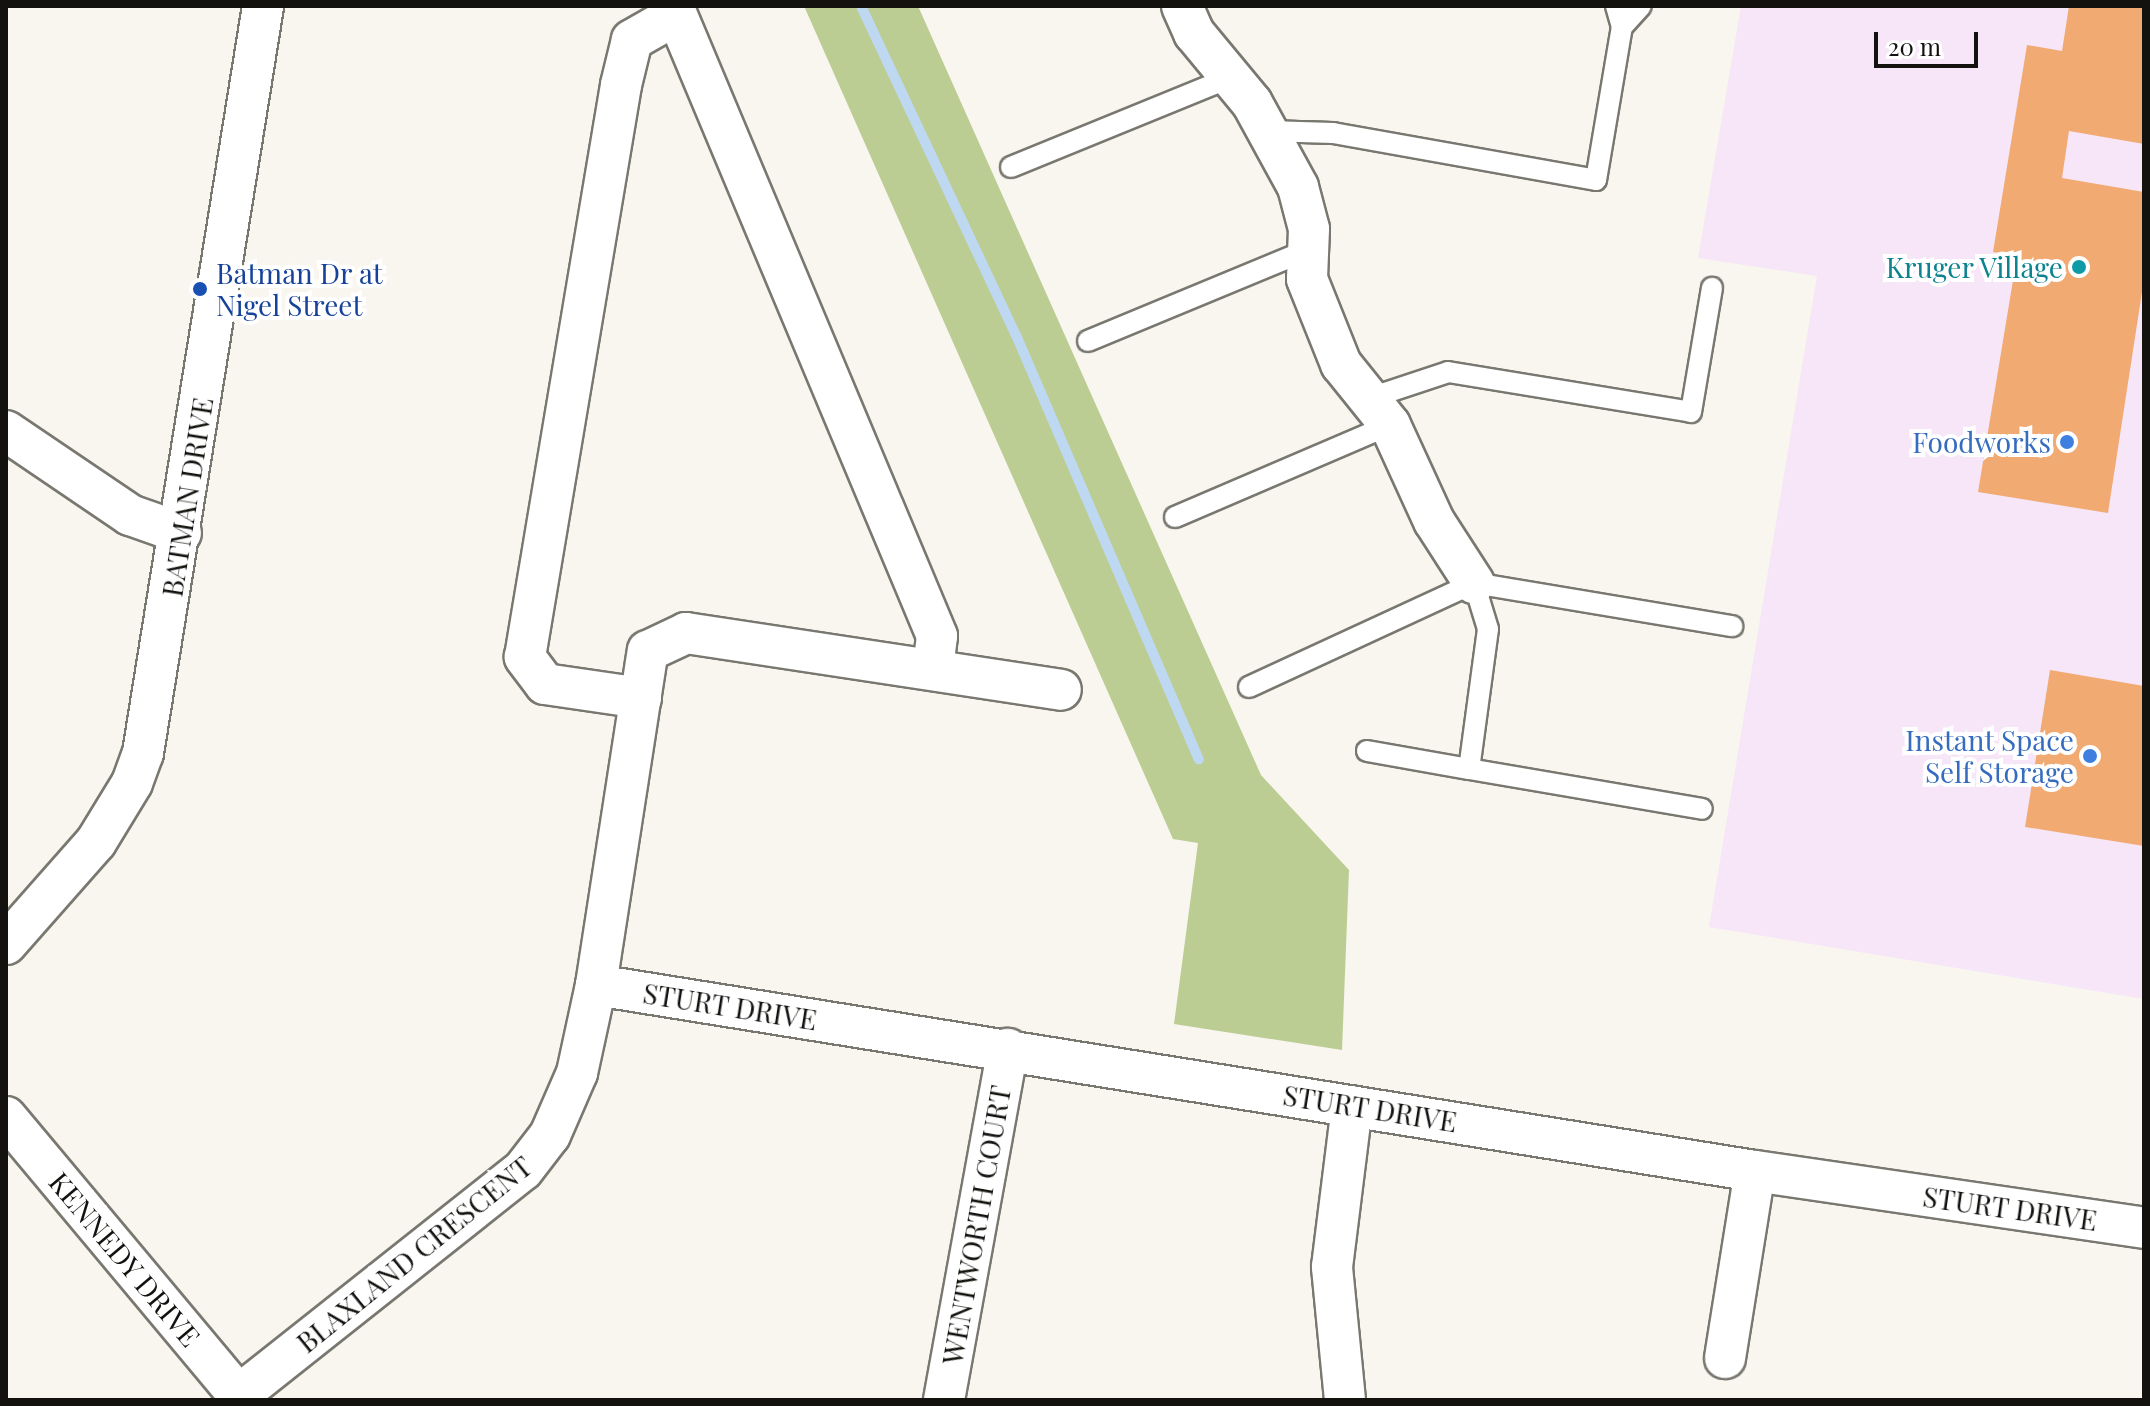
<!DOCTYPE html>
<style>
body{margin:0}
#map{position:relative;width:2150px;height:1406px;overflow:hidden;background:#f8f6ee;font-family:"Playfair Display",serif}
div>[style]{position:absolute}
.commercial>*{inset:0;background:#f6e6f8}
.green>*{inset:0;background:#bbcd93}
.stream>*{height:10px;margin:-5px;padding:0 5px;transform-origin:5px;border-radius:5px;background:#bfd8f1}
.building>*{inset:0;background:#f2aa73}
.roads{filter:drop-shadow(2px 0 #797870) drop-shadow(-2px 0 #797870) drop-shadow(0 2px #797870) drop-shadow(0 -2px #797870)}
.service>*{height:20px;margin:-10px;padding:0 10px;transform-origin:10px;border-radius:10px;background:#fff}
.minor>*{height:40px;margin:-20px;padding:0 20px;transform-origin:20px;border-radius:20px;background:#fff}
.dots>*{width:22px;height:22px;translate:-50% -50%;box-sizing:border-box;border:4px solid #fff;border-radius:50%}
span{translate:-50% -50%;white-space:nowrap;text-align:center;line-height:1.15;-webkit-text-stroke:8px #fff;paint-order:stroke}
.culture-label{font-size:28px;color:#0d838f}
.right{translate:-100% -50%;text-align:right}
.transit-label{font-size:28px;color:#164399}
.left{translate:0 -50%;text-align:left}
.shop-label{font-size:28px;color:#366cbe}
.street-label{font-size:28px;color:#13120f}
.frame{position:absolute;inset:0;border:8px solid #13120f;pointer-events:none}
.scale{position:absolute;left:1874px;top:32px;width:104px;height:36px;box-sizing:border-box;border:4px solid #13120f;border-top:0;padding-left:10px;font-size:24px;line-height:28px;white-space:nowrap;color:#13120f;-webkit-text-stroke:6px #fff;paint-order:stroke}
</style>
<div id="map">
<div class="commercial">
<div style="clip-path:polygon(1741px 6px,2144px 6px,2144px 999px,1709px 927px,1817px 276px,1698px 258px)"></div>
</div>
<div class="green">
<div style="clip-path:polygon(804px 6px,918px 6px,1261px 775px,1349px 870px,1342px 1050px,1174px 1024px,1198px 843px,1173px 839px)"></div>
</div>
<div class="stream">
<div style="left:861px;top:6px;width:364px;rotate:64.8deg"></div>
<div style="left:1016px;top:335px;width:462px;rotate:66.7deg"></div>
</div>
<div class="building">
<div style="clip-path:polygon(2069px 6px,2144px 6px,2144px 144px,2069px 131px,2062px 178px,2144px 192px,2144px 279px,2108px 513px,1978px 492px,2017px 256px,1993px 252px,2027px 45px,2062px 51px)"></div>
<div style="clip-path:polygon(2050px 670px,2144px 686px,2144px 846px,2025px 827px)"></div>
</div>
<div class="roads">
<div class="service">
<div style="left:1622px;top:27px;width:28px;rotate:-48deg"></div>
<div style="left:1267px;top:131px;width:66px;rotate:1.7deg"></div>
<div style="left:1333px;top:133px;width:267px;rotate:10.1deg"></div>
<div style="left:1596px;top:180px;width:155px;rotate:-80.4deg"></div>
<div style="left:1622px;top:27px;width:22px;rotate:-106deg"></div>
<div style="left:1011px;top:167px;width:238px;rotate:-22.2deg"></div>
<div style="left:1088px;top:341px;width:238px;rotate:-22.5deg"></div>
<div style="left:1367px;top:399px;width:85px;rotate:-18.4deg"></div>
<div style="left:1448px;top:372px;width:246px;rotate:9.3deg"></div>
<div style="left:1691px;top:412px;width:126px;rotate:-80.4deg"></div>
<div style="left:1175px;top:517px;width:234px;rotate:-23.2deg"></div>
<div style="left:1474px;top:583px;width:48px;rotate:73.1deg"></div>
<div style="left:1488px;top:629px;width:141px;rotate:97.7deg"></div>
<div style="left:1469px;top:769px;width:236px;rotate:9.7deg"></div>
<div style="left:1249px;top:687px;width:248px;rotate:-24.8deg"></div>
<div style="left:1474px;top:583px;width:262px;rotate:9.5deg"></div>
<div style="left:1367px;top:751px;width:104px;rotate:10deg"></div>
</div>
<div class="minor">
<div style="left:673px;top:6px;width:683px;rotate:67.26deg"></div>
<div style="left:937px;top:636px;width:33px;rotate:97deg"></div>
<div style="left:1182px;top:6px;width:30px;rotate:66deg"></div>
<div style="left:1194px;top:33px;width:91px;rotate:50.4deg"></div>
<div style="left:1252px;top:103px;width:96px;rotate:61.3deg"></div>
<div style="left:1298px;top:187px;width:43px;rotate:75.3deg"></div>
<div style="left:1309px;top:229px;width:50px;rotate:92.3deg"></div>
<div style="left:1307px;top:279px;width:92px;rotate:68.2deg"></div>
<div style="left:1341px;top:364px;width:78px;rotate:51.2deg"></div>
<div style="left:1390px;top:425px;width:106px;rotate:65.4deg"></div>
<div style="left:1434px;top:521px;width:74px;rotate:57.2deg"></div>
<div style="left:6px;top:431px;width:150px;rotate:34.1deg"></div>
<div style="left:130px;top:515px;width:54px;rotate:19.4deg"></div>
<div style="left:641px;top:698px;width:97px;rotate:-171.7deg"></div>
<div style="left:545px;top:684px;width:34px;rotate:-127deg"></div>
<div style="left:525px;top:657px;width:580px;rotate:-80.47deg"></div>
<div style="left:621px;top:85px;width:46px;rotate:-76.3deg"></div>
<div style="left:632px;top:40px;width:51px;rotate:-29.6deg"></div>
<div style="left:6px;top:944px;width:136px;rotate:-48.6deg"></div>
<div style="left:96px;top:842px;width:69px;rotate:-58.6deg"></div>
<div style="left:132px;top:783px;width:32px;rotate:-70deg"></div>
<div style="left:143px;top:753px;width:757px;rotate:-80.87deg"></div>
<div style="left:596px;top:985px;width:1174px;rotate:9.12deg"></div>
<div style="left:1755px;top:1171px;width:393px;rotate:8.3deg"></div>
<div style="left:6px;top:1117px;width:369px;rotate:50.1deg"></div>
<div style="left:1725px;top:1358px;width:189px;rotate:-80.9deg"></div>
<div style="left:239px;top:1395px;width:362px;rotate:-38.4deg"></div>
<div style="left:523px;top:1170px;width:44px;rotate:-52.4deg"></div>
<div style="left:550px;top:1135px;width:68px;rotate:-66.5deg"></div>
<div style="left:577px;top:1073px;width:90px;rotate:-77.8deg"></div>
<div style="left:596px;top:985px;width:338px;rotate:-81.2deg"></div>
<div style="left:648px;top:651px;width:42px;rotate:-25.3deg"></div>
<div style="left:686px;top:633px;width:379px;rotate:8.6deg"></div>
<div style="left:944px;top:1400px;width:357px;rotate:-79.7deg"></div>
<div style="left:1345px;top:1400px;width:134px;rotate:-95.6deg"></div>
<div style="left:1332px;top:1267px;width:162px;rotate:-82.9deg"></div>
</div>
</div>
<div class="dots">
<div style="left:2079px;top:267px;background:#0f9aa8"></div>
<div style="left:200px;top:289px;background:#1a4fb4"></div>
<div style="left:2067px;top:442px;background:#3f7fe0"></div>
<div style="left:2090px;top:756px;background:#3f7fe0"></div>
</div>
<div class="culture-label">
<span class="right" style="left:2063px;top:267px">Kruger Village</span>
</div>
<div class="transit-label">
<span class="left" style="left:216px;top:289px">Batman Dr at<br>Nigel Street</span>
</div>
<div class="shop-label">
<span class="right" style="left:2051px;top:442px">Foodworks</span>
<span class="right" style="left:2074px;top:756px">Instant Space<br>Self Storage</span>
</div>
<div class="street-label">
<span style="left:187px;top:497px;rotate:-81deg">BATMAN DRIVE</span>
<span style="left:730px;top:1006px;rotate:9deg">STURT DRIVE</span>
<span style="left:1370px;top:1108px;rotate:9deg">STURT DRIVE</span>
<span style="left:2010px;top:1208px;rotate:8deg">STURT DRIVE</span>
<span style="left:976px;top:1225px;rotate:-80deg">WENTWORTH COURT</span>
<span style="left:414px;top:1254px;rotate:-39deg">BLAXLAND CRESCENT</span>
<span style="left:125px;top:1259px;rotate:50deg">KENNEDY DRIVE</span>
</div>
<div class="frame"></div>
<div class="scale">20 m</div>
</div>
